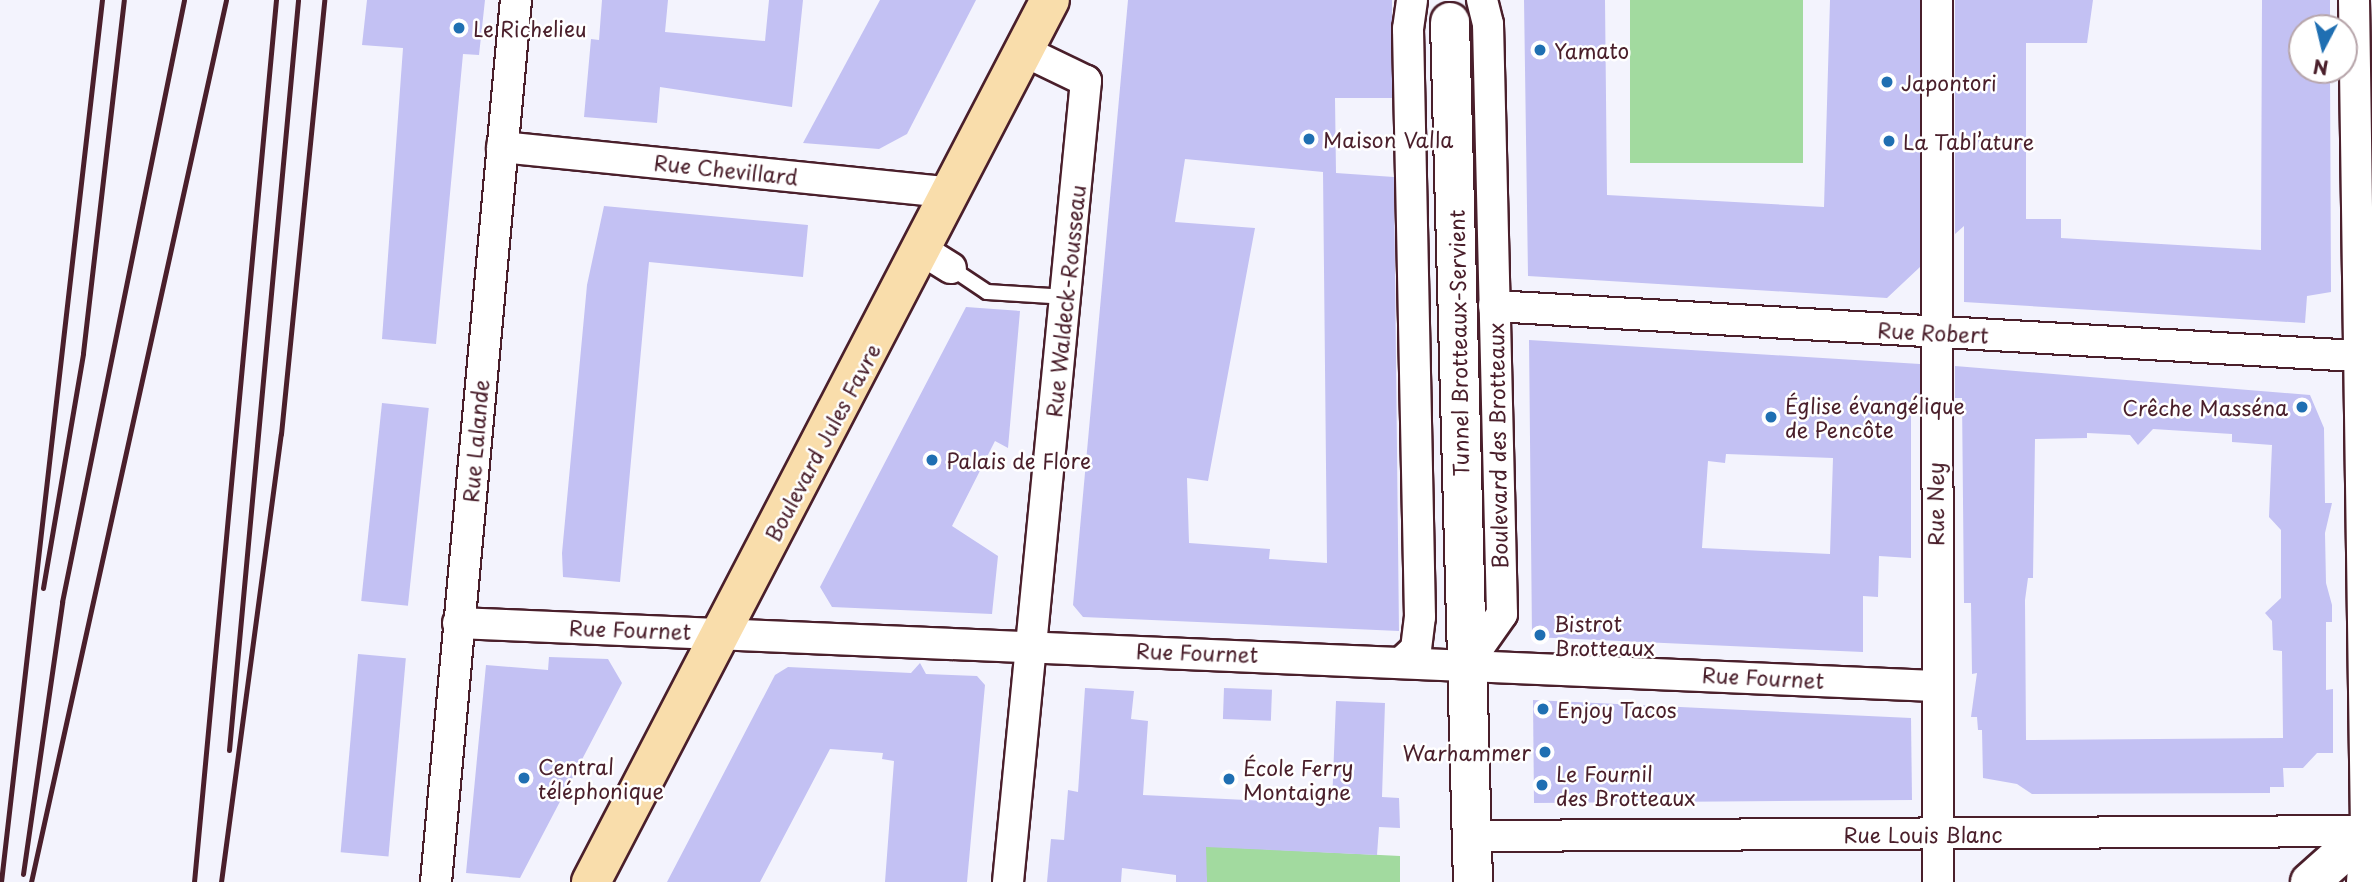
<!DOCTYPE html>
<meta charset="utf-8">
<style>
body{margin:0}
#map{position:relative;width:2372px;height:882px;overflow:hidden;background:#f3f3fd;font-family:"Playpen Sans",sans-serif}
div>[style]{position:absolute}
.green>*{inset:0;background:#a2da9f;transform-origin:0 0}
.building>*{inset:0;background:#c3c1f3;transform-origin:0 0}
.roads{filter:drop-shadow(2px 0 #4a1f2b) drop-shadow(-2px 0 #4a1f2b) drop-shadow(0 2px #4a1f2b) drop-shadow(0 -2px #4a1f2b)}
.service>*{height:14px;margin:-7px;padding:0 7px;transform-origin:7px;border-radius:7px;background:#fff}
.minor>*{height:30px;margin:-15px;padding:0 15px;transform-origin:15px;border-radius:15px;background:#fff}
.secondary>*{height:38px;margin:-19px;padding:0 19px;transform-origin:19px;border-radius:19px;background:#fff}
.primary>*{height:38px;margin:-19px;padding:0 19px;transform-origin:19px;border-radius:19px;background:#f9ddab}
.rail>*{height:5px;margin:-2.5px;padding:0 2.5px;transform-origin:2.5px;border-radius:2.5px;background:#4a1f2b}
.dots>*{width:19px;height:19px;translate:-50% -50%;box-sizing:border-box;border:4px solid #fff;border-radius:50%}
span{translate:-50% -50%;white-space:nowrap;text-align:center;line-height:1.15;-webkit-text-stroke:5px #fff;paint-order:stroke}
.poi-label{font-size:21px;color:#4a1f2b}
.left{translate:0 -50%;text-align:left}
.right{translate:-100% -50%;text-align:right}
.street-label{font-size:21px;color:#4a1f2b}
.north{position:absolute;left:2288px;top:14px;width:70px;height:70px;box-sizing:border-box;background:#fff;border:2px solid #b7a5aa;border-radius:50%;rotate:187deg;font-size:19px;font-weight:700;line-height:28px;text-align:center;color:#4a1f2b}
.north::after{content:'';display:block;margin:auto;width:24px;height:32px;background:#1f6fb2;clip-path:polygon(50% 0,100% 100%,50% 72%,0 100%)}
</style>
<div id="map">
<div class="green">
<div style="left:1630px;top:0;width:173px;height:163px"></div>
<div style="clip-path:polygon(1201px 846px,1400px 856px,1400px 882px,1207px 882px)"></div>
</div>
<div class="building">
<div style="clip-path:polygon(367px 0,485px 0,479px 55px,463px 54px,436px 344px,382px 339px,403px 48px,362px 45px)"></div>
<div style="clip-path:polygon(602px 0,668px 0,665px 32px,765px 41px,769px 0,803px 0,792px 107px,660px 87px,657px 123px,584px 117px,591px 39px,599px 40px)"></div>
<div style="clip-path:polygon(880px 0,976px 0,907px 134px,879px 149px,803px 143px)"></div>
<div style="clip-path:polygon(evenodd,1128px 0,1392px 0,1392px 98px,1335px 98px,1336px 173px,1394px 177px,1399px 631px,1083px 617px,1073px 605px,1128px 0,1185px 159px,1334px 173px,1323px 172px,1327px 563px,1269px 559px,1270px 549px,1189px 543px,1187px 478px,1208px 481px,1255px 228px,1175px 222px,1185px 159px)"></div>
<div style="clip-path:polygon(1524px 0,1605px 0,1607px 195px,1824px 207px,1830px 0,1920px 0,1920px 267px,1887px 298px,1528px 276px)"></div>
<div style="clip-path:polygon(1955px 0,2093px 0,2087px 43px,2026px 43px,2026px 219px,2061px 219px,2061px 238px,2261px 250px,2262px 0,2330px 0,2330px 28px,2302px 28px,2302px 70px,2330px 70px,2331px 292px,2307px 296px,2305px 323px,1964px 302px,1964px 226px,1955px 234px)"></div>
<div style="clip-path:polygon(604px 206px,808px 225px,803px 277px,649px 262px,620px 582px,563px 577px,562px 553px,587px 285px)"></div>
<div style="clip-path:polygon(966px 307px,1020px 311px,1008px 448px,995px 441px,952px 526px,998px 556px,992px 614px,832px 607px,820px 587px)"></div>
<div style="clip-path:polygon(evenodd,1529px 340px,1920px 364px,1920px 398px,1911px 398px,1911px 558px,1879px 556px,1878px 597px,1863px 596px,1863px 652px,1532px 637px,1529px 340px,1726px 454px,1833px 458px,1830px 554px,1702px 548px,1708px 461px,1725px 463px,1726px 454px)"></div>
<div style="clip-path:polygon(evenodd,1955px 366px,2310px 395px,2324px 428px,2325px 503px,2332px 503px,2325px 533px,2326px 583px,2332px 605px,2332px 622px,2326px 622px,2326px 690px,2333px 689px,2333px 753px,2317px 753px,2303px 768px,2283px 768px,2284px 787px,2270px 787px,2270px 793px,2032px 794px,2017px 784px,1983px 778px,1982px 730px,1978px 730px,1977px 717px,1971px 717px,1977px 673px,1972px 674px,1971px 603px,1964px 603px,1962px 398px,1955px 398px,1955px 366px,2153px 429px,2232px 434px,2232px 442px,2272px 445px,2269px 517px,2281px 530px,2281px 598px,2265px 613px,2272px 621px,2273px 650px,2282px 651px,2283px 738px,2026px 740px,2025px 600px,2028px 578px,2033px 578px,2035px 439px,2087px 438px,2087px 433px,2130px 435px,2138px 445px,2153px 429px)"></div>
<div style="left:382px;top:403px;width:47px;height:199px;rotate:6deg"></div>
<div style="left:358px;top:654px;width:48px;height:199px;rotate:5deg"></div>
<div style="clip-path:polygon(549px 657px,608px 659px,622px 683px,520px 878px,466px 873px,486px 665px,548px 670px)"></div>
<div style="clip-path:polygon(920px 663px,926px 674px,977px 676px,985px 685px,967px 882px,885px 882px,894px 761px,882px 759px,883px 753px,830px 749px,760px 882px,667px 882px,775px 675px,788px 667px,911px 673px)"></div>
<div style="clip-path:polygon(1085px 688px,1134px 691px,1131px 719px,1148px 721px,1143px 795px,1332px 804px,1336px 701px,1385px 703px,1382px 797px,1399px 798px,1400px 828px,1379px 827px,1377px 855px,1206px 847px,1207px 882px,1176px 882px,1176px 875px,1122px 868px,1121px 882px,1047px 882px,1051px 839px,1064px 840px,1068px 790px,1078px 792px)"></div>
<div style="left:1224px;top:688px;width:48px;height:31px;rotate:2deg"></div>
<div style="clip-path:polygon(1533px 700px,1911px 718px,1912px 800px,1534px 803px)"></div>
</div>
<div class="roads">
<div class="service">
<div style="left:951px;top:268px;width:43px;rotate:33.7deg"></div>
<div style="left:987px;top:292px;width:80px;rotate:3.6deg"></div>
</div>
<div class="minor">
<div style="left:1937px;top:0;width:882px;rotate:89.94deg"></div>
<div style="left:2354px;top:0;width:831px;rotate:89.17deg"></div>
<div style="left:2366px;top:831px;width:51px;rotate:94.5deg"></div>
<div style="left:502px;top:147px;width:451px;rotate:5.8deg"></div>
<div style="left:922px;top:250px;width:34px;rotate:32deg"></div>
<div style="left:1494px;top:306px;width:879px;rotate:3.32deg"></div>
<div style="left:458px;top:623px;width:1478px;rotate:2.44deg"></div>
<div style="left:1403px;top:661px;width:18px;rotate:-43deg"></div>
<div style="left:1416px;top:649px;width:32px;rotate:-83deg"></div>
<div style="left:1420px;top:617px;width:588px;rotate:-91.17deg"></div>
<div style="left:1408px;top:29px;width:29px;rotate:-82deg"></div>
<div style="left:1467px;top:664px;width:61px;rotate:-55deg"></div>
<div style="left:1502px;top:614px;width:590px;rotate:-91.36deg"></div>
<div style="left:1488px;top:24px;width:25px;rotate:-104deg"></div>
<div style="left:1474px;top:836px;width:898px;rotate:-0.32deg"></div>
<div style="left:436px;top:882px;width:886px;rotate:-84.82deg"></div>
<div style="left:1008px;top:882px;width:805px;rotate:-84.44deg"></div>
<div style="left:1086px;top:81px;width:69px;rotate:-154.2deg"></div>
</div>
<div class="secondary">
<div style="left:1450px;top:22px;width:860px;rotate:88.47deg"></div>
<div style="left:2310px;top:882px;width:83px;rotate:-41.6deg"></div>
</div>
<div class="primary">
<div style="left:591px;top:882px;width:994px;rotate:-62.51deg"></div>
</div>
</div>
<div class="rail">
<div style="left:43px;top:588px;width:238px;rotate:-80.3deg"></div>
<div style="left:83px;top:353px;width:355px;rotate:-83.4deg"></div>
<div style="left:229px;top:750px;width:753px;rotate:-84.74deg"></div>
<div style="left:23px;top:874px;width:275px;rotate:-81.8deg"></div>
<div style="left:62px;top:602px;width:614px;rotate:-78.54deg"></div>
<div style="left:1px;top:882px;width:888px;rotate:-83.47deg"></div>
<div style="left:31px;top:882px;width:903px;rotate:-77.53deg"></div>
<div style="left:194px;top:882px;width:886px;rotate:-84.69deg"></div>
<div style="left:221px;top:882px;width:452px;rotate:-82.4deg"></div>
<div style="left:281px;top:434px;width:436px;rotate:-84.3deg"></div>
</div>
<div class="dots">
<div style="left:459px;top:28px;background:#1f6fb2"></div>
<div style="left:1540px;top:50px;background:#1f6fb2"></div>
<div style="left:1887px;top:82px;background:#1f6fb2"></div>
<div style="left:1309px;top:139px;background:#1f6fb2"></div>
<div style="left:1889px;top:141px;background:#1f6fb2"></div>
<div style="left:2302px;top:407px;background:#1f6fb2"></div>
<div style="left:1771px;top:417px;background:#1f6fb2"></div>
<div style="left:932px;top:460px;background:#1f6fb2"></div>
<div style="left:1540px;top:635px;background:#1f6fb2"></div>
<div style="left:1543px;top:709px;background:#1f6fb2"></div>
<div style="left:1545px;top:752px;background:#1f6fb2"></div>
<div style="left:524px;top:778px;background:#1f6fb2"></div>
<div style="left:1229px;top:779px;background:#1f6fb2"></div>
<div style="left:1542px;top:785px;background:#1f6fb2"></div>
</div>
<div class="poi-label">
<span class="left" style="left:473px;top:28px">Le Richelieu</span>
<span class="left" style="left:1554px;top:50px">Yamato</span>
<span class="left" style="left:1901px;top:82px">Japontori</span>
<span class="left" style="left:1323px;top:139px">Maison Valla</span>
<span class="left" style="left:1903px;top:141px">La Tabl’ature</span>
<span class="left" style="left:1785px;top:417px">Église évangélique<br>de Pencôte</span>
<span class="right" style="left:2288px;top:407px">Crêche Masséna</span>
<span class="left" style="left:946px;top:460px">Palais de Flore</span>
<span class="left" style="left:1554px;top:635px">Bistrot<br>Brotteaux</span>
<span class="left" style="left:1557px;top:709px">Enjoy Tacos</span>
<span class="right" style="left:1531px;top:752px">Warhammer</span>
<span class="left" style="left:538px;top:778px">Central<br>téléphonique</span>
<span class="left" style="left:1243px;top:779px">École Ferry<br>Montaigne</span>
<span class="left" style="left:1556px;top:785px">Le Fournil<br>des Brotteaux</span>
</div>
<div class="street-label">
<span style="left:726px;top:169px;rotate:6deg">Rue Chevillard</span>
<span style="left:1065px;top:301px;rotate:-84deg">Rue Waldeck-Rousseau</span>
<span style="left:1933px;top:332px;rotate:3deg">Rue Robert</span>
<span style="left:1458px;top:343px;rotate:-91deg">Tunnel Brotteaux-Servient</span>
<span style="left:475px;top:441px;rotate:-85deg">Rue Lalande</span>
<span style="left:822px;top:442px;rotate:-62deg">Boulevard Jules Favre</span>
<span style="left:1497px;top:446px;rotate:-91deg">Boulevard des Brotteaux</span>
<span style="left:1935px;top:504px;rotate:-90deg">Rue Ney</span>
<span style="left:630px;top:629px;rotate:2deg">Rue Fournet</span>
<span style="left:1197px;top:652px;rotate:2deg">Rue Fournet</span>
<span style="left:1763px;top:677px;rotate:3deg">Rue Fournet</span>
<span style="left:1923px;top:834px">Rue Louis Blanc</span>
</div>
<div class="north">N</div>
</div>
